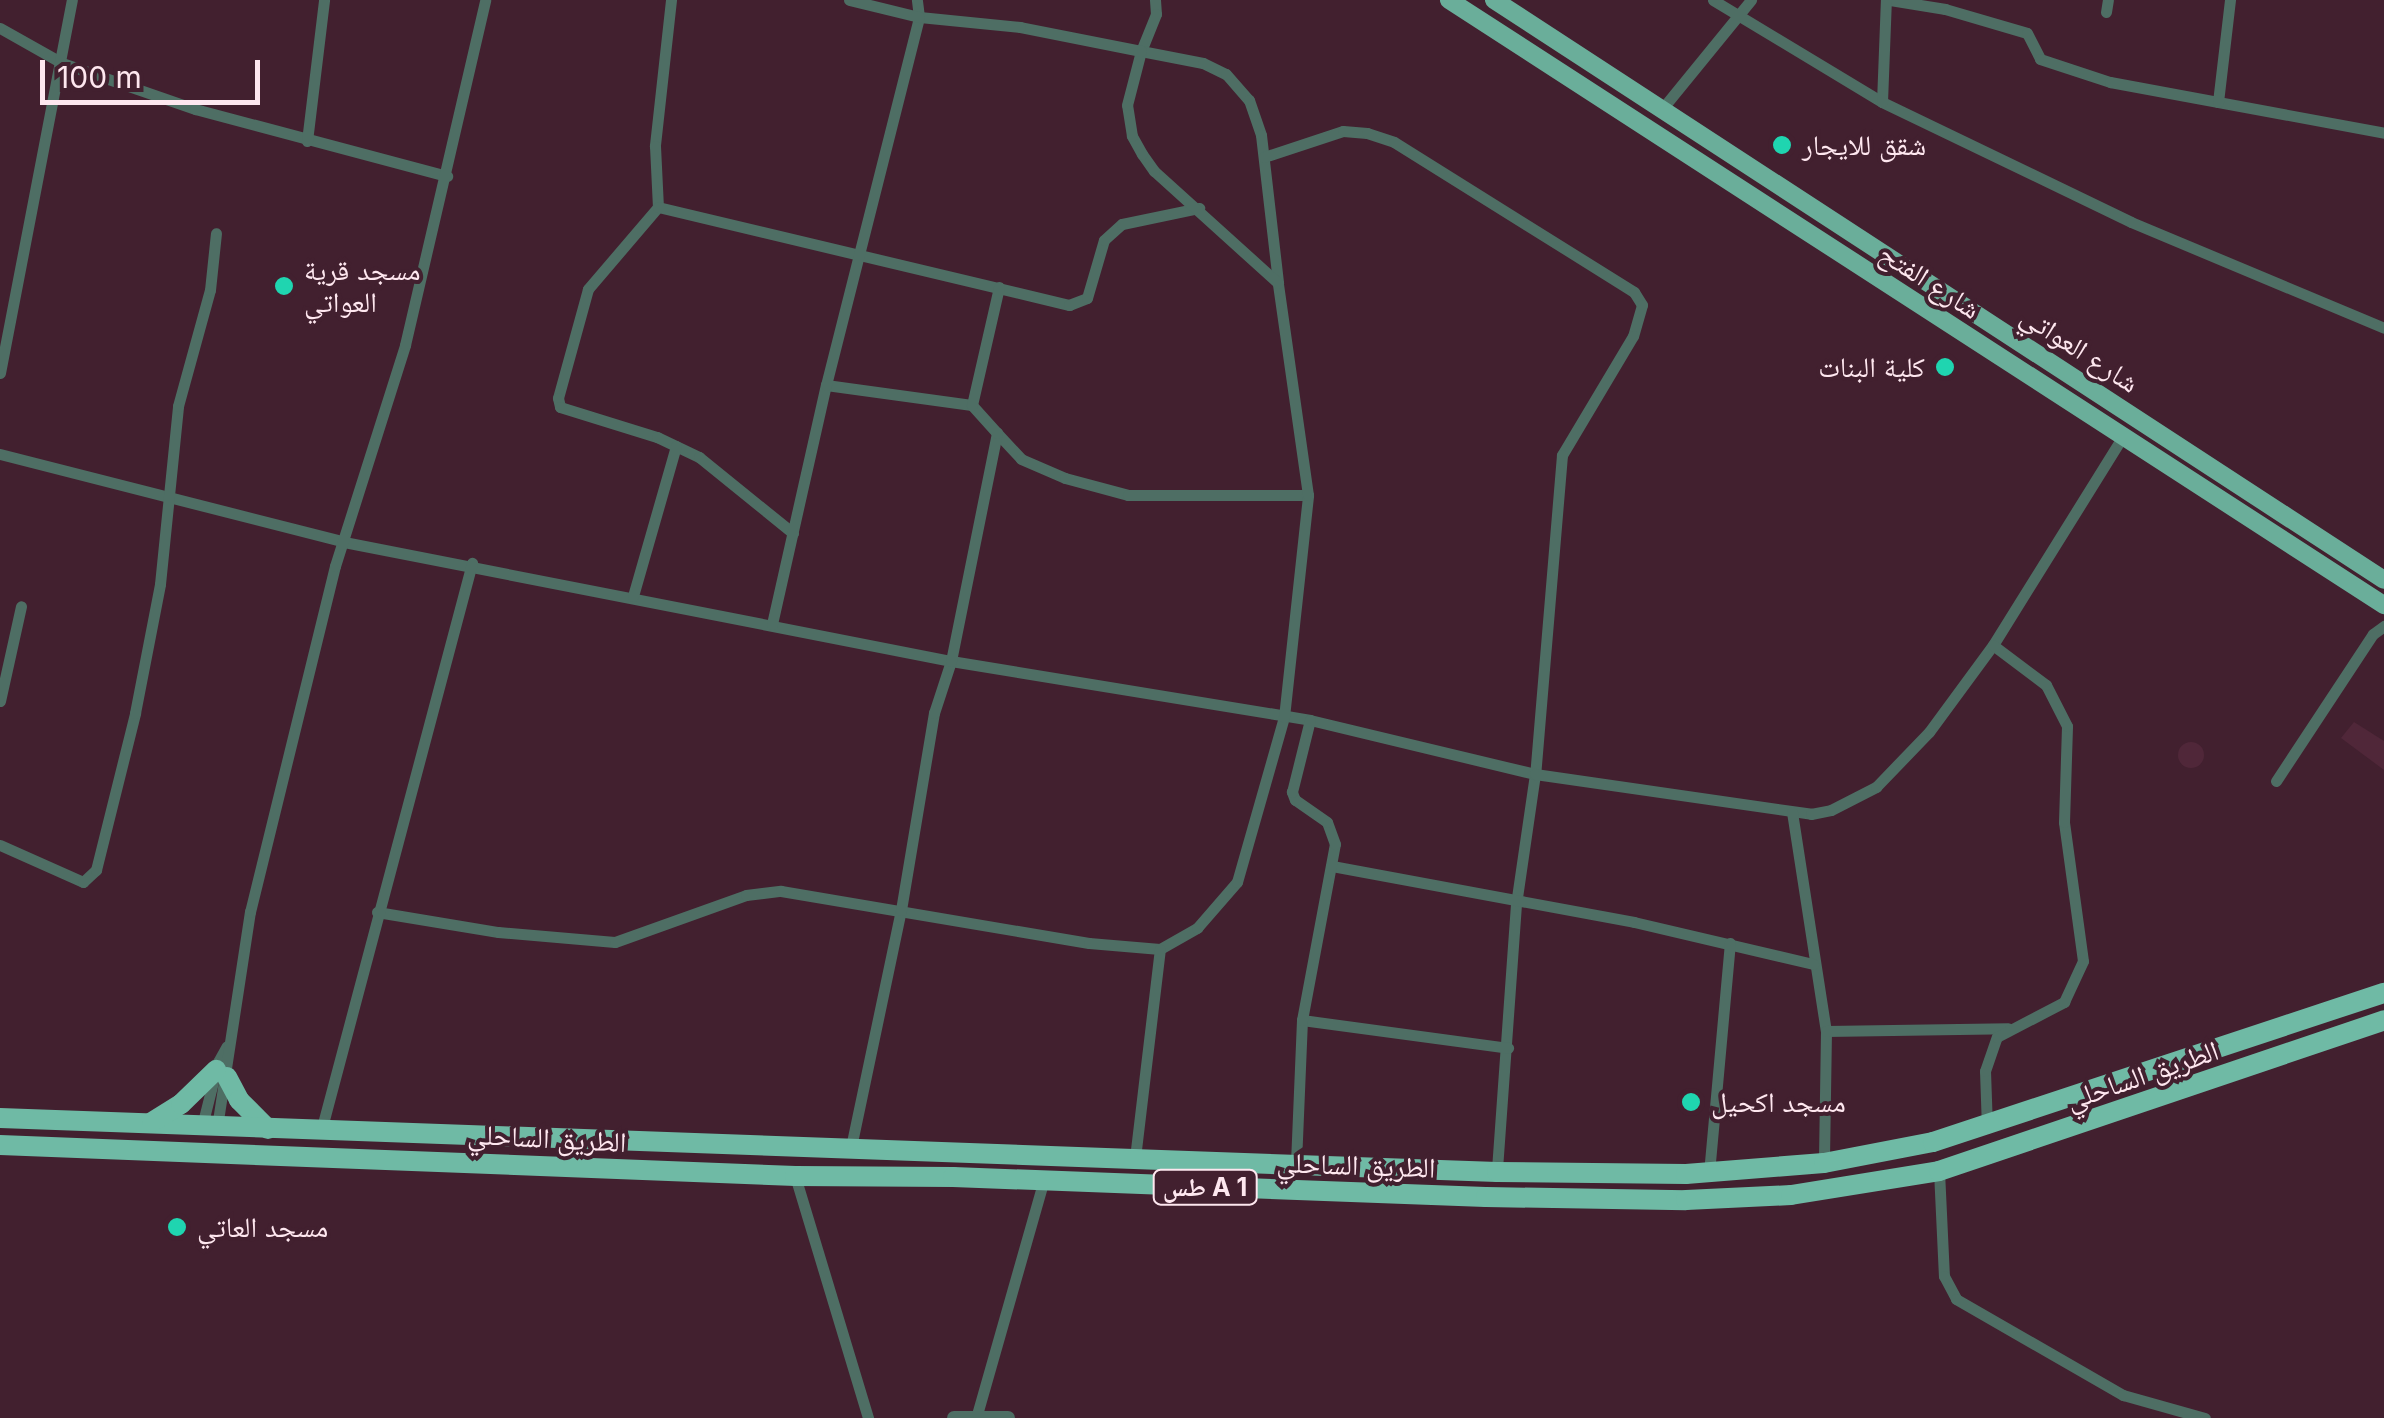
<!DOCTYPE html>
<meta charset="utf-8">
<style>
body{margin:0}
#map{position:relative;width:2384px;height:1418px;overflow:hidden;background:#42202f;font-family:Inter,"Noto Naskh Arabic",sans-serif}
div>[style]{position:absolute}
.built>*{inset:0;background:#502739}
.round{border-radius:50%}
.minor>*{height:11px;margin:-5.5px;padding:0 5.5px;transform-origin:5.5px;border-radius:5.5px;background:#4e6e64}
.tertiary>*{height:14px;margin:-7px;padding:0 7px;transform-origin:7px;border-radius:7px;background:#4e6e64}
.primary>*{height:18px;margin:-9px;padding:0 9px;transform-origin:9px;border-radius:9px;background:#6aae9a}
.trunk>*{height:20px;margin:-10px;padding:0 10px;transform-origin:10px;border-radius:10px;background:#6fbaa5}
.dots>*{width:28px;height:28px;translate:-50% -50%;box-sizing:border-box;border:5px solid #42202f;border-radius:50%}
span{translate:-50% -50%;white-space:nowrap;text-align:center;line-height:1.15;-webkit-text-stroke:8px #42202f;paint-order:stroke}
.shield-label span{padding:2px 8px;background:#42202f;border:2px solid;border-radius:8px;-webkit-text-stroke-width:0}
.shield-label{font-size:25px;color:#fee7ef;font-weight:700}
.poi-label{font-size:28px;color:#fee7ef}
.left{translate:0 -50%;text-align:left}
.right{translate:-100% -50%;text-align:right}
.street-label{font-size:28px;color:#fee7ef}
.scale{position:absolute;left:40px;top:60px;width:220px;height:45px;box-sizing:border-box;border:5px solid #fee7ef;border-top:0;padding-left:12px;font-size:30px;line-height:35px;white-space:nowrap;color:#fee7ef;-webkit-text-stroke:8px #42202f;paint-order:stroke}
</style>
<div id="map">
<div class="built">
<div style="clip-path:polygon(2354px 722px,2384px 741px,2384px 770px,2341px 738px)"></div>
<div class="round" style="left:2178px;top:742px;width:26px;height:26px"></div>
</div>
<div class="minor">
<div style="left:671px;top:0;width:147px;rotate:96.3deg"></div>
<div style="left:655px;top:146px;width:61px;rotate:87.2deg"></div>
<div style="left:658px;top:207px;width:108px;rotate:130.5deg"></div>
<div style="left:588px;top:289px;width:113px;rotate:105.4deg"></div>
<div style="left:558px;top:398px;width:9px;rotate:77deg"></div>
<div style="left:560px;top:407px;width:102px;rotate:17.2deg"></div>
<div style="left:657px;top:437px;width:47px;rotate:25.5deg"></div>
<div style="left:699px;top:457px;width:121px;rotate:39deg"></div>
<div style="left:1155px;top:0;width:14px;rotate:86deg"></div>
<div style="left:1156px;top:14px;width:40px;rotate:112deg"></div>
<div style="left:1141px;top:51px;width:63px;rotate:11deg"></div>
<div style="left:1203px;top:63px;width:25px;rotate:26deg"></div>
<div style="left:1226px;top:74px;width:35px;rotate:49deg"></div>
<div style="left:1249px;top:100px;width:37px;rotate:71deg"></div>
<div style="left:1261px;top:135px;width:149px;rotate:83.4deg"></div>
<div style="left:1713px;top:0;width:197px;rotate:31.1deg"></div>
<div style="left:1882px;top:102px;width:276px;rotate:25.7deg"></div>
<div style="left:2131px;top:222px;width:274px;rotate:22.7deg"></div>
<div style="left:1890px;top:0;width:56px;rotate:9.3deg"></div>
<div style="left:1945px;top:9px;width:85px;rotate:16.3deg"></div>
<div style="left:2027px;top:33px;width:29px;rotate:63deg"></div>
<div style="left:2040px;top:59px;width:74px;rotate:18.2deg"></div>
<div style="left:2110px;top:82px;width:279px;rotate:10.5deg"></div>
<div style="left:2106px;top:12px;width:12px;rotate:-81deg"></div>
<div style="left:0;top:28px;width:71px;rotate:29.4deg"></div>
<div style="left:62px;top:63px;width:141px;rotate:19.1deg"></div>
<div style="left:195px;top:109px;width:261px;rotate:14.9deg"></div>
<div style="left:1882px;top:102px;width:102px;rotate:-87.8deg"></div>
<div style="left:2218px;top:102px;width:103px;rotate:-83.3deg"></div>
<div style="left:1662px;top:109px;width:141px;rotate:-50.8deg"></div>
<div style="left:307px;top:141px;width:142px;rotate:-83.1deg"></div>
<div style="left:1264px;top:157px;width:83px;rotate:-18.2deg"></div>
<div style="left:1343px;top:131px;width:24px;rotate:5deg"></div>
<div style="left:1367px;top:133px;width:28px;rotate:18deg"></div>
<div style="left:1394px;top:142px;width:283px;rotate:32deg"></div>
<div style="left:1634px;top:292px;width:15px;rotate:58deg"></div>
<div style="left:1642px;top:305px;width:32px;rotate:106deg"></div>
<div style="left:1633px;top:336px;width:139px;rotate:120.8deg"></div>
<div style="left:1562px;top:455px;width:320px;rotate:94.8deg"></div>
<div style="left:1535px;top:774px;width:131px;rotate:98.3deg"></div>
<div style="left:1516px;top:904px;width:269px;rotate:94.1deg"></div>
<div style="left:658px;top:207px;width:423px;rotate:13.4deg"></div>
<div style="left:1069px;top:305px;width:19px;rotate:-21deg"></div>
<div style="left:1087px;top:298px;width:60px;rotate:-73.7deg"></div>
<div style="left:1104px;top:240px;width:24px;rotate:-42deg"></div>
<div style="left:1122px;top:224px;width:79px;rotate:-11.7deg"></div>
<div style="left:0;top:373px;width:380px;rotate:-79.1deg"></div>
<div style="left:826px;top:385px;width:147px;rotate:7.8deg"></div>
<div style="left:997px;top:433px;width:35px;rotate:47deg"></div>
<div style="left:1021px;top:459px;width:48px;rotate:23.4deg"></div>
<div style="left:1065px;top:478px;width:65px;rotate:15.1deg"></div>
<div style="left:1128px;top:495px;width:180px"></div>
<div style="left:0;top:454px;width:355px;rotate:14.3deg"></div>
<div style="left:344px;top:542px;width:619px;rotate:11.09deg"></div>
<div style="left:951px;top:661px;width:364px;rotate:9.3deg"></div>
<div style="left:1310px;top:720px;width:231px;rotate:13.5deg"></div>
<div style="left:1535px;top:774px;width:279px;rotate:8.2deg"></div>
<div style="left:1811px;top:814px;width:20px;rotate:-11deg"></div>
<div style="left:1831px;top:810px;width:51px;rotate:-27.1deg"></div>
<div style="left:1876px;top:787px;width:76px;rotate:-46.1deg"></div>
<div style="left:1929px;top:732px;width:108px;rotate:-53.7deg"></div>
<div style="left:1993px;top:645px;width:243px;rotate:-58.1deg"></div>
<div style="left:633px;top:596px;width:156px;rotate:-74deg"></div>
<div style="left:772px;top:624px;width:245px;rotate:-77.3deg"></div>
<div style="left:826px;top:385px;width:380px;rotate:-75.8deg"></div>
<div style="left:919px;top:17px;width:17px;rotate:-97deg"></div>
<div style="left:0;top:701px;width:97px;rotate:-77.5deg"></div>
<div style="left:2276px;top:781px;width:176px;rotate:-56.6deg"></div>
<div style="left:2373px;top:634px;width:14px;rotate:-36deg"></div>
<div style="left:1792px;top:812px;width:222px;rotate:81.2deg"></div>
<div style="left:1826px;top:1031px;width:132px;rotate:90.9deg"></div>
<div style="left:0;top:845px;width:91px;rotate:24deg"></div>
<div style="left:83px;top:882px;width:18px;rotate:-43deg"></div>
<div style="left:96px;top:870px;width:162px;rotate:-76deg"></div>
<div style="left:135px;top:713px;width:131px;rotate:-79deg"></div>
<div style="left:160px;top:584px;width:179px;rotate:-84.2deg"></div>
<div style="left:178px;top:406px;width:120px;rotate:-74.6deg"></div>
<div style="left:210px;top:290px;width:57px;rotate:-84deg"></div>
<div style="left:1332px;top:866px;width:307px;rotate:10.5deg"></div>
<div style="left:1634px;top:922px;width:184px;rotate:13.2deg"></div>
<div style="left:377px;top:912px;width:123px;rotate:9.4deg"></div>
<div style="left:498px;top:932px;width:117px;rotate:4.9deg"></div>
<div style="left:615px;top:942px;width:139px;rotate:-19.7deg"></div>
<div style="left:746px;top:895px;width:35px;rotate:-7deg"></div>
<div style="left:781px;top:891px;width:312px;rotate:9.6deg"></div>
<div style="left:1089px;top:943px;width:71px;rotate:4.8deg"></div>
<div style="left:1160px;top:949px;width:43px;rotate:-29.6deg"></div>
<div style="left:1197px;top:928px;width:61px;rotate:-49deg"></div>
<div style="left:1237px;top:882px;width:172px;rotate:-74.1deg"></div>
<div style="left:1284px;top:717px;width:223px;rotate:-83.8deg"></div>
<div style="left:1308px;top:495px;width:214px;rotate:-98.1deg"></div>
<div style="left:1278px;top:283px;width:167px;rotate:-137.9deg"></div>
<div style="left:1154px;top:171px;width:21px;rotate:-125deg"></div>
<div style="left:1142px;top:154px;width:21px;rotate:-119deg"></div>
<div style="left:1132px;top:136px;width:31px;rotate:-99deg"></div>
<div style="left:1127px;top:105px;width:56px;rotate:-75.5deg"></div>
<div style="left:1141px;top:51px;width:123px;rotate:-168.8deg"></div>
<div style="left:1020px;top:27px;width:101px;rotate:-174.3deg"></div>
<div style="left:919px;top:17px;width:72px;rotate:-166.3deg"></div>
<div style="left:1302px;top:1020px;width:208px;rotate:7.7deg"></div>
<div style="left:1826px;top:1031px;width:182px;rotate:-0.9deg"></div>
<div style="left:202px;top:1126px;width:66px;rotate:-76deg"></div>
<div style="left:218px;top:1062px;width:18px;rotate:-61deg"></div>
<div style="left:217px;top:1127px;width:218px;rotate:-81.3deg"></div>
<div style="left:250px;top:912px;width:356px;rotate:-76.2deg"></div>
<div style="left:335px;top:566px;width:232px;rotate:-72.4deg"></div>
<div style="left:405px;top:345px;width:354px;rotate:-76.9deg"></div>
<div style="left:1987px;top:1128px;width:57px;rotate:-92deg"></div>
<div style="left:1985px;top:1071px;width:36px;rotate:-71deg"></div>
<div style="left:1997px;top:1037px;width:76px;rotate:-27.6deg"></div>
<div style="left:2064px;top:1002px;width:45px;rotate:-65.1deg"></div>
<div style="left:2083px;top:961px;width:140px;rotate:-97.8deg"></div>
<div style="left:2064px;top:822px;width:96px;rotate:-88.2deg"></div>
<div style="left:2067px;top:726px;width:46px;rotate:-117.1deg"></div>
<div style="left:2046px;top:685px;width:66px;rotate:-143deg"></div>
<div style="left:321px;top:1131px;width:588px;rotate:-75.11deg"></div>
<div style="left:851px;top:1147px;width:242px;rotate:-78.1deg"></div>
<div style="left:901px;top:910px;width:200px;rotate:-80.5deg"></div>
<div style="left:934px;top:713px;width:55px;rotate:-71.9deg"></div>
<div style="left:951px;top:661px;width:233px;rotate:-78.6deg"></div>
<div style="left:997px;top:433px;width:38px;rotate:-132deg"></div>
<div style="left:972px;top:405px;width:121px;rotate:-77.1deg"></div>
<div style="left:1135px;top:1158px;width:210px;rotate:-83.2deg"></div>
<div style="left:1296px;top:1163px;width:143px;rotate:-87.6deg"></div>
<div style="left:1302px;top:1020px;width:179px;rotate:-79.4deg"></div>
<div style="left:1335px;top:844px;width:23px;rotate:-110deg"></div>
<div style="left:1327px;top:822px;width:39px;rotate:-145deg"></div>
<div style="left:1295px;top:800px;width:9px;rotate:-111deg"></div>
<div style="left:1292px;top:792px;width:74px;rotate:-76deg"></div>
<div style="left:1939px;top:1171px;width:105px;rotate:87.3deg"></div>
<div style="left:1944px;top:1276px;width:26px;rotate:62deg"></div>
<div style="left:1956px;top:1299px;width:193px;rotate:29.9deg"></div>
<div style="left:2123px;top:1395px;width:85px;rotate:15.7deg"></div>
<div style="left:1709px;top:1173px;width:231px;rotate:-84.8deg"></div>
<div style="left:795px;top:1176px;width:253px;rotate:73.2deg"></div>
<div style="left:976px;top:1418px;width:248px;rotate:-74.1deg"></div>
</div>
<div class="tertiary">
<div style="left:954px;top:1418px;width:54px"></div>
</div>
<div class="primary">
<div style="left:1449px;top:0;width:1114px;rotate:32.91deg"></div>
<div style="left:1494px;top:0;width:1062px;rotate:33.09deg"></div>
</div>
<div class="trunk">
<div style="left:227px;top:1077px;width:26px;rotate:62deg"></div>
<div style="left:239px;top:1100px;width:41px;rotate:45deg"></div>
<div style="left:0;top:1118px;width:1498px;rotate:2.07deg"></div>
<div style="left:1497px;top:1172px;width:189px;rotate:0.6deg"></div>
<div style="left:1686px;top:1174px;width:138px;rotate:-4.6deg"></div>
<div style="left:1824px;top:1163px;width:111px;rotate:-10.9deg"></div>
<div style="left:1933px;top:1142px;width:475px;rotate:-18.3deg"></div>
<div style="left:152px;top:1122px;width:34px;rotate:-32deg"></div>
<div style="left:181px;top:1104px;width:49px;rotate:-44.2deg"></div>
<div style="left:0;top:1145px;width:796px;rotate:2.23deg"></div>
<div style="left:795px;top:1176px;width:158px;rotate:0.4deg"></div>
<div style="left:953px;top:1177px;width:533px;rotate:2.15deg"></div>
<div style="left:1486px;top:1197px;width:200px;rotate:0.9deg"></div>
<div style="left:1686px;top:1200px;width:105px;rotate:-2.7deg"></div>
<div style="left:1791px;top:1195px;width:150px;rotate:-9.2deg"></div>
<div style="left:1939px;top:1171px;width:470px;rotate:-18.7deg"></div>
</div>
<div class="dots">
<div style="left:1782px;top:145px;background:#1fd5b0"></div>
<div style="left:284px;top:286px;background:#1fd5b0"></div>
<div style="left:1945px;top:367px;background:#1fd5b0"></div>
<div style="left:1691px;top:1102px;background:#1fd5b0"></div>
<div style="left:177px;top:1227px;background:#1fd5b0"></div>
</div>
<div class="shield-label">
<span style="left:1205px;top:1187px">طس A 1</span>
</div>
<div class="poi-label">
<span class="left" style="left:1802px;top:145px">شقق للايجار</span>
<span class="left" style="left:304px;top:286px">مسجد قرية<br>العواتي</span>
<span class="right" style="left:1925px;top:367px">كلية البنات</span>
<span class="left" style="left:1711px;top:1102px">مسجد اكحيل</span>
<span class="left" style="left:197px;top:1227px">مسجد العاتي</span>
</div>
<div class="street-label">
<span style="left:1930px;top:281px;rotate:33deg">شارع الفتح</span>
<span style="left:2080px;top:349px;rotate:33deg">شارع العواتي</span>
<span style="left:2142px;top:1075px;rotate:-19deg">الطريق الساحلي</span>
<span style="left:547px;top:1138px;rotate:3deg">الطريق الساحلي</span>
<span style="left:1356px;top:1165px;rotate:2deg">الطريق الساحلي</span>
</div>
<div class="scale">100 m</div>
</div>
